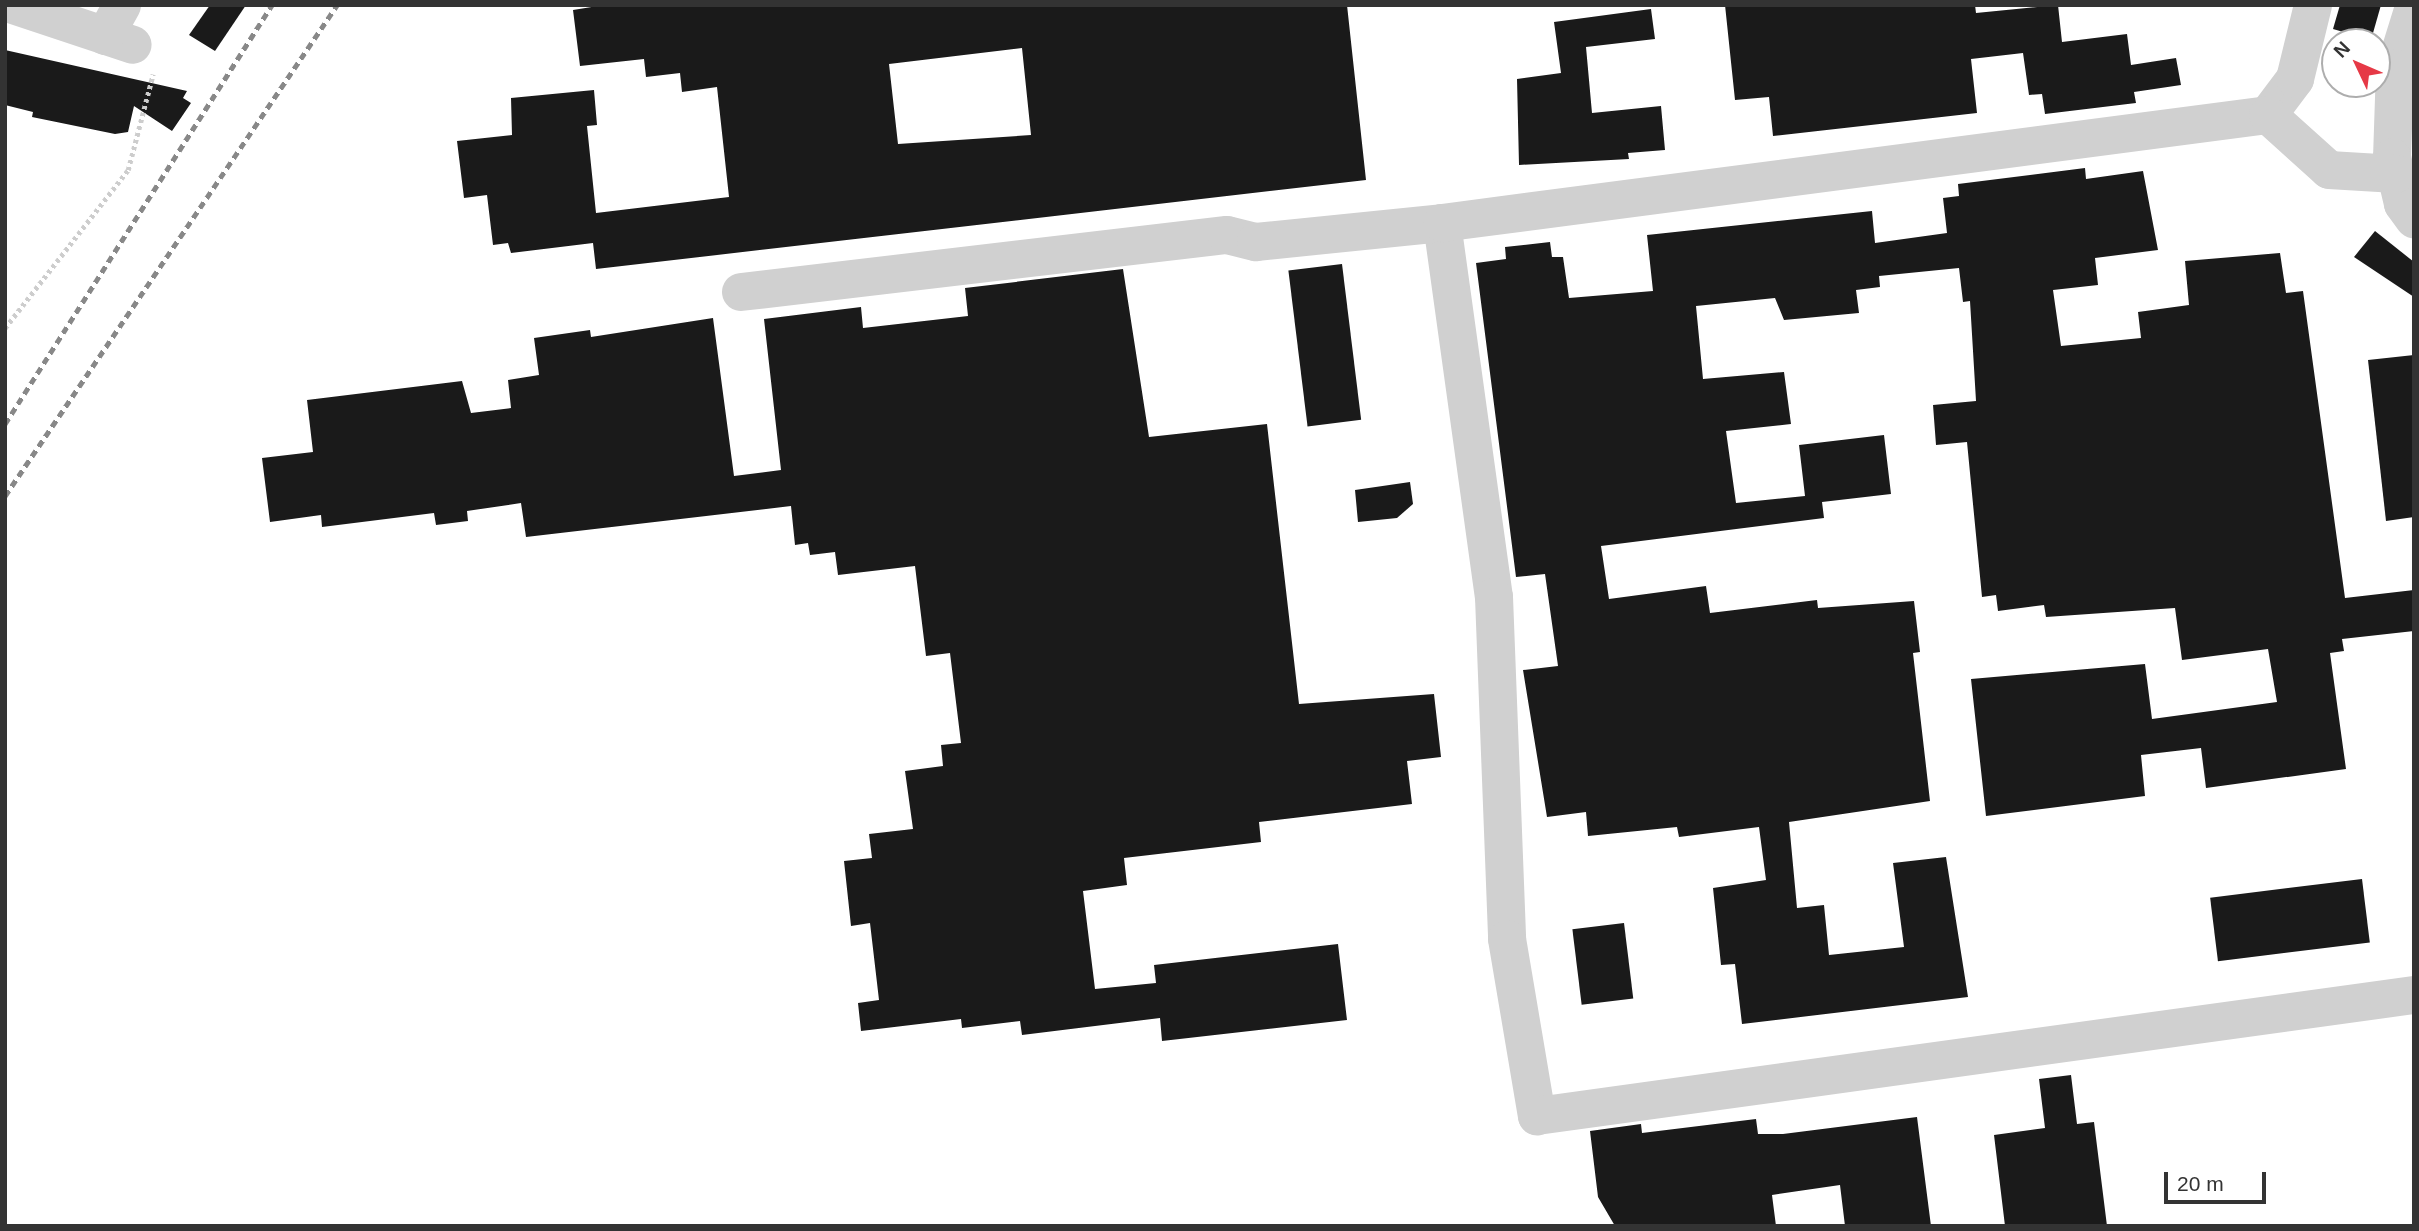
<!DOCTYPE html>
<style>
body{margin:0}
#map{position:relative;width:2419px;height:1231px;overflow:hidden;background:#fff;font-family:Arial,sans-serif}
div>[style]{position:absolute}
.building>*{inset:0;background:#1a1a1a;transform-origin:0 0}
.path>*{height:4.5px;margin-top:-2.25px;transform-origin:0;background:repeating-linear-gradient(90deg,#cdcdcd 0 3.5px,transparent 0 7px)}
.minor>*{height:38px;margin:-19px;padding:0 19px;transform-origin:19px;border-radius:19px;background:#d0d0d0}
.rail>*{height:5px;margin-top:-2.5px;transform-origin:0;background:repeating-linear-gradient(90deg,#888 0 7px,transparent 0 12px)}
span{translate:-50% -50%;white-space:nowrap;text-align:center;line-height:1.15;-webkit-text-stroke:7px #fff;paint-order:stroke}
.frame{position:absolute;inset:0;border:7px solid #333;pointer-events:none}
.north{position:absolute;left:2321px;top:28px;width:70px;height:70px;box-sizing:border-box;background:#fff;border:2px solid #adadad;border-radius:50%;rotate:314deg;font-size:19px;font-weight:700;line-height:28px;text-align:center;color:#333}
.north::after{content:'';display:block;margin:auto;width:24px;height:32px;background:#e63946;clip-path:polygon(50% 0,100% 100%,50% 72%,0 100%)}
.scale{position:absolute;left:2164px;top:1172px;width:102px;height:32px;box-sizing:border-box;border:4px solid #333;border-top:0;padding-left:9px;font-size:21px;line-height:24px;white-space:nowrap;color:#333;-webkit-text-stroke:5px #fff;paint-order:stroke}
</style>
<div id="map">
<div class="building">
<div style="clip-path:polygon(210px 5px,246px 5px,215px 51px,189px 35px)"></div>
<div style="clip-path:polygon(evenodd,604px 5px,1347px 5px,1366px 180px,596px 269px,593px 243px,511px 253px,508px 243px,493px 245px,487px 195px,464px 198px,457px 141px,512px 135px,511px 98px,594px 90px,597px 125px,587px 126px,596px 213px,729px 197px,717px 87px,682px 92px,680px 73px,646px 77px,644px 59px,580px 66px,573px 10px,604px 5px,1022px 48px,1031px 135px,898px 144px,889px 64px,1022px 48px)"></div>
<div style="clip-path:polygon(1725px 5px,1975px 5px,1976px 13px,2058px 5px,2062px 42px,2127px 34px,2131px 65px,2176px 58px,2181px 85px,2134px 92px,2136px 103px,2045px 114px,2042px 94px,2029px 95px,2023px 53px,1971px 59px,1977px 113px,1773px 136px,1769px 97px,1735px 100px)"></div>
<div style="clip-path:polygon(2340px 5px,2381px 5px,2371px 40px,2333px 29px)"></div>
<div style="clip-path:polygon(1651px 9px,1655px 39px,1586px 47px,1592px 113px,1661px 106px,1665px 150px,1628px 153px,1629px 159px,1519px 165px,1517px 79px,1561px 73px,1554px 22px)"></div>
<div style="clip-path:polygon(5px 50px,187px 91px,183px 98px,191px 103px,172px 131px,134px 106px,128px 132px,115px 134px,32px 117px,33px 112px,5px 105px)"></div>
<div style="clip-path:polygon(2085px 168px,2086px 179px,2143px 171px,2158px 250px,2095px 258px,2098px 285px,2053px 290px,2061px 346px,2141px 338px,2138px 312px,2189px 305px,2185px 261px,2280px 253px,2286px 293px,2303px 291px,2345px 598px,2414px 590px,2414px 631px,2342px 639px,2344px 651px,2330px 653px,2346px 769px,2206px 788px,2201px 748px,2141px 755px,2145px 796px,1986px 816px,1971px 679px,2145px 664px,2152px 719px,2277px 702px,2268px 649px,2182px 660px,2175px 608px,2046px 617px,2044px 605px,1998px 611px,1996px 595px,1982px 597px,1967px 442px,1936px 445px,1933px 405px,1976px 401px,1970px 301px,1963px 302px,1959px 268px,1879px 276px,1880px 287px,1856px 290px,1859px 313px,1784px 320px,1775px 298px,1696px 306px,1703px 379px,1784px 372px,1791px 424px,1726px 431px,1736px 503px,1805px 496px,1799px 445px,1884px 435px,1891px 494px,1822px 502px,1824px 518px,1601px 546px,1609px 599px,1706px 586px,1710px 613px,1817px 600px,1818px 608px,1914px 601px,1920px 652px,1913px 653px,1930px 801px,1789px 822px,1797px 908px,1824px 905px,1829px 955px,1904px 947px,1893px 863px,1946px 857px,1968px 997px,1742px 1024px,1735px 964px,1721px 965px,1713px 888px,1766px 880px,1759px 827px,1679px 837px,1677px 827px,1588px 836px,1586px 812px,1547px 817px,1523px 670px,1558px 666px,1545px 574px,1516px 577px,1476px 263px,1506px 259px,1505px 247px,1550px 242px,1552px 257px,1563px 257px,1569px 298px,1653px 291px,1647px 235px,1872px 211px,1875px 243px,1947px 233px,1943px 198px,1959px 196px,1958px 184px)"></div>
<div style="clip-path:polygon(2375px 231px,2414px 262px,2414px 297px,2354px 257px)"></div>
<div style="left:1342px;top:264px;width:157px;height:54px;rotate:83deg"></div>
<div style="clip-path:polygon(1123px 269px,1149px 437px,1267px 424px,1299px 704px,1434px 694px,1441px 757px,1407px 761px,1412px 804px,1259px 822px,1261px 842px,1124px 858px,1127px 885px,1083px 891px,1095px 989px,1156px 983px,1154px 965px,1338px 944px,1347px 1020px,1162px 1041px,1160px 1018px,1022px 1035px,1020px 1021px,962px 1028px,961px 1019px,861px 1031px,858px 1003px,879px 1000px,870px 923px,851px 926px,844px 861px,872px 858px,869px 834px,913px 829px,905px 771px,943px 766px,941px 745px,961px 743px,950px 653px,926px 656px,915px 566px,838px 575px,835px 552px,810px 555px,808px 543px,795px 545px,791px 506px,526px 537px,521px 503px,467px 511px,468px 521px,436px 525px,434px 513px,322px 527px,321px 515px,270px 522px,262px 458px,313px 452px,307px 400px,462px 381px,471px 413px,511px 408px,508px 380px,539px 375px,534px 338px,590px 330px,591px 337px,713px 318px,734px 476px,781px 470px,764px 319px,861px 307px,863px 328px,968px 316px,965px 288px)"></div>
<div style="clip-path:polygon(2414px 355px,2414px 517px,2386px 521px,2368px 360px)"></div>
<div style="clip-path:polygon(1410px 482px,1413px 504px,1397px 518px,1358px 522px,1355px 490px)"></div>
<div style="left:2362px;top:879px;width:64px;height:153px;rotate:83deg"></div>
<div style="left:1624px;top:923px;width:76px;height:52px;rotate:83deg"></div>
<div style="clip-path:polygon(2071px 1075px,2077px 1124px,2094px 1122px,2107px 1226px,2005px 1226px,1994px 1135px,2045px 1128px,2039px 1079px)"></div>
<div style="clip-path:polygon(1917px 1117px,1931px 1226px,1845px 1226px,1840px 1185px,1772px 1195px,1776px 1226px,1615px 1226px,1598px 1197px,1590px 1131px,1641px 1124px,1642px 1133px,1756px 1119px,1758px 1134px,1783px 1134px)"></div>
</div>
<div class="path">
<div style="left:5px;top:328px;width:200px;rotate:-52.1deg"></div>
<div style="left:128px;top:170px;width:99px;rotate:-75.4deg"></div>
</div>
<div class="minor">
<div style="left:13px;top:5px;width:126px;rotate:18.4deg"></div>
<div style="left:2414px;top:7px;width:64px;rotate:107.3deg"></div>
<div style="left:2395px;top:68px;width:89px;rotate:91.9deg"></div>
<div style="left:2392px;top:157px;width:48px;rotate:76.8deg"></div>
<div style="left:2403px;top:204px;width:19px;rotate:54deg"></div>
<div style="left:105px;top:36px;width:35px;rotate:-61deg"></div>
<div style="left:2268px;top:115px;width:45px;rotate:-53.1deg"></div>
<div style="left:2295px;top:79px;width:76px;rotate:-76.3deg"></div>
<div style="left:1442px;top:223px;width:378px;rotate:82.1deg"></div>
<div style="left:1494px;top:597px;width:342px;rotate:87.8deg"></div>
<div style="left:1507px;top:939px;width:180px;rotate:80.4deg"></div>
<div style="left:1537px;top:1116px;width:885px;rotate:-7.86deg"></div>
<div style="left:741px;top:292px;width:489px;rotate:-6.7deg"></div>
<div style="left:1227px;top:235px;width:30px;rotate:14deg"></div>
<div style="left:1256px;top:242px;width:187px;rotate:-5.8deg"></div>
<div style="left:1442px;top:223px;width:833px;rotate:-7.45deg"></div>
<div style="left:2268px;top:115px;width:82px;rotate:42deg"></div>
<div style="left:2329px;top:170px;width:67px;rotate:3.4deg"></div>
</div>
<div class="rail">
<div style="left:5px;top:424px;width:497px;rotate:-57.5deg"></div>
<div style="left:5px;top:496px;width:593px;rotate:-55.93deg"></div>
</div>
<div class="frame"></div>
<div class="north">N</div>
<div class="scale">20 m</div>
</div>
